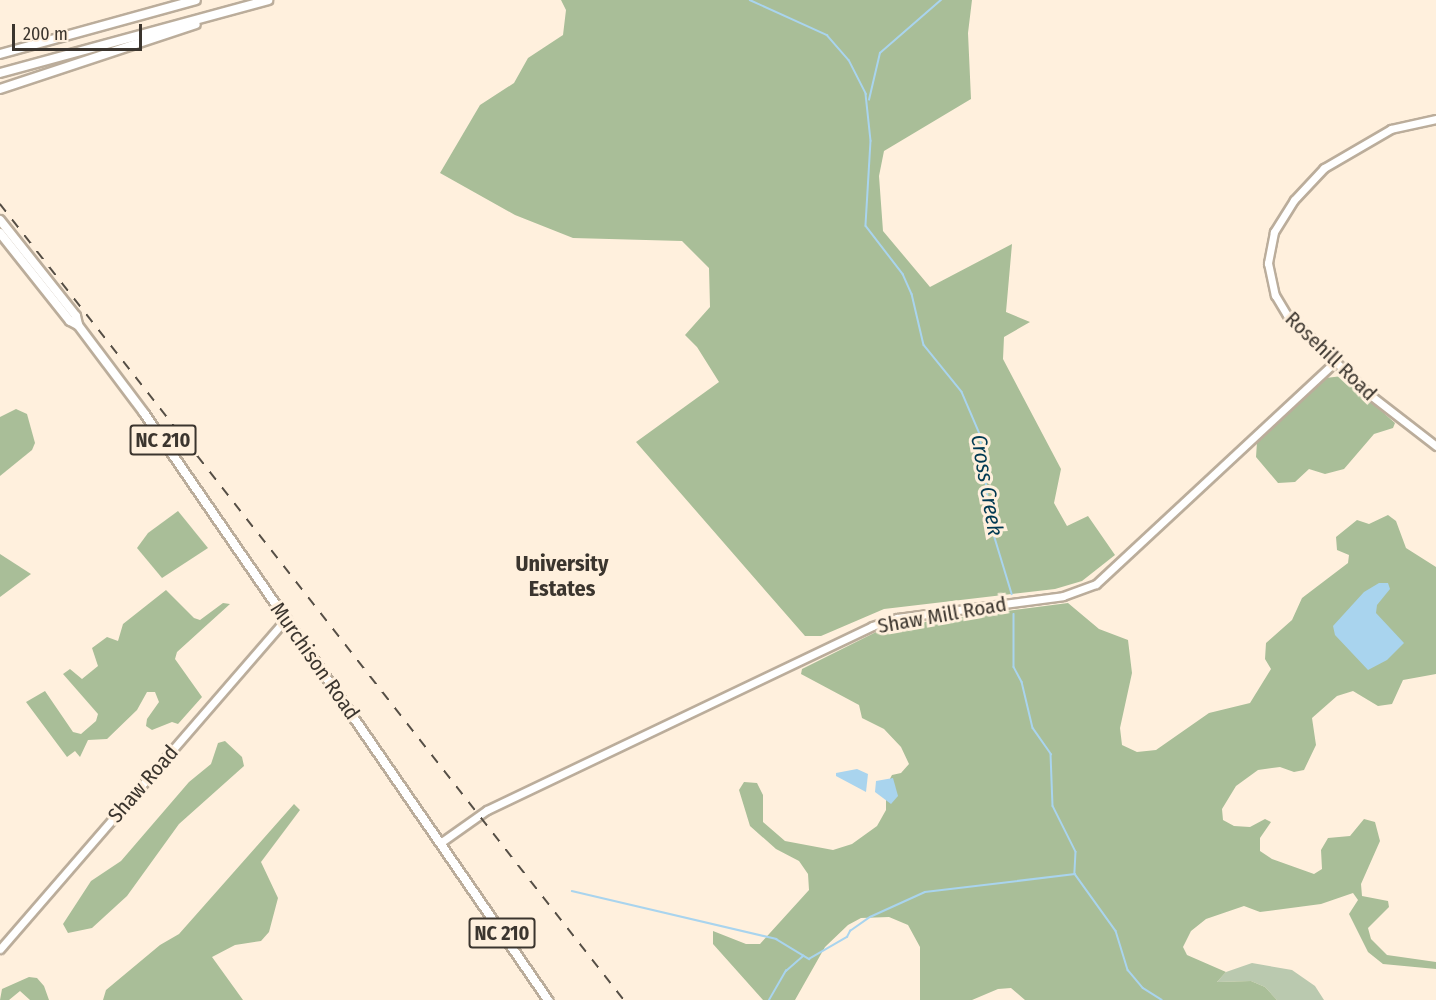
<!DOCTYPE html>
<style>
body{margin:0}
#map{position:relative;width:1436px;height:1000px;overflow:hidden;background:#fff0dd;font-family:"Fira Sans Condensed",sans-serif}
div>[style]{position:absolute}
.green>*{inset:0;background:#bac9af}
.forest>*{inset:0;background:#a9be98}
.water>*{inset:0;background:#a9d4ee}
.stream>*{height:1.5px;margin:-0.75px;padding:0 0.75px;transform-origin:0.75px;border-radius:0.75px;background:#a9d4ee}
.roads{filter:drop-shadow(2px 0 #bbad9b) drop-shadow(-2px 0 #bbad9b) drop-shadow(0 2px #bbad9b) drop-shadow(0 -2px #bbad9b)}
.secondary>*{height:7px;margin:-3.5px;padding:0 3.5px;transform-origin:3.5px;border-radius:3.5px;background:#fff}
.primary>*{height:8px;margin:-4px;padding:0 4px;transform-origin:4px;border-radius:4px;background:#fff}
.motorway>*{height:8px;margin:-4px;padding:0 4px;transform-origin:4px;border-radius:4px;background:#fff}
.rail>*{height:1.5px;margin-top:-0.75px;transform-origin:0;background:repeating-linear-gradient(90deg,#554e45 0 10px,transparent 0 20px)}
span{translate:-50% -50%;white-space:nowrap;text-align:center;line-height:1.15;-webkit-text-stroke:6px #fff0dd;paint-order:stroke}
.shield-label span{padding:2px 4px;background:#fff0dd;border:2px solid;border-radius:4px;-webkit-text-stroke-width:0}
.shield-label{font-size:20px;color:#3b352e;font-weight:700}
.street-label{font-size:21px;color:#3b352e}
.water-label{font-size:22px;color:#003952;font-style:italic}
.neighbourhood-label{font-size:22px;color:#3b352e;font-weight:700}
.scale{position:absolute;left:12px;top:24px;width:130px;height:27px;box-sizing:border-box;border:3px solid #3b352e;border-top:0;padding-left:8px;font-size:18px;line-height:21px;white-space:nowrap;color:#3b352e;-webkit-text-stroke:4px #fff0dd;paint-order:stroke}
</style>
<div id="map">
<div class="green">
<div style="clip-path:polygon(1252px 963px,1292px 970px,1315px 986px,1324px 1000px,1277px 1000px,1265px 987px,1251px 981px,1217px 982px,1226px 972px)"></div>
</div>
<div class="forest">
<div style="clip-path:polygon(561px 0,972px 0,968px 33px,971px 99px,884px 151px,879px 176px,883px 231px,930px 287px,1012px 244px,1006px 312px,1030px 322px,1004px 337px,1003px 359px,1061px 469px,1054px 503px,1067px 526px,1088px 516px,1115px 555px,1082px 581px,1055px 589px,884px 609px,821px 636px,805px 636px,636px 442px,719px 382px,697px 347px,685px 335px,710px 307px,709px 268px,682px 241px,573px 238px,515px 215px,440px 173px,480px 105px,514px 83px,528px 58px,563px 35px,566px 10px)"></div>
<div style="clip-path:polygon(1342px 376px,1395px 423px,1393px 428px,1374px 434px,1344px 469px,1325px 474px,1309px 469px,1295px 482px,1278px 483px,1256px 457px,1257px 442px,1326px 378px)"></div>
<div style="clip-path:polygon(16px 409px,27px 414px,35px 443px,32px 450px,0 476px,0 417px)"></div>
<div style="clip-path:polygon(178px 511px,208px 548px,162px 578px,137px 548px,148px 533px)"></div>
<div style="clip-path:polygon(1388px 515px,1396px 521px,1406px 548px,1436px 567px,1436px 674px,1403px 680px,1392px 704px,1378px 706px,1353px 691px,1337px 696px,1312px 718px,1316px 745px,1304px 770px,1294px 772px,1280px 767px,1258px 770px,1236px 786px,1222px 809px,1223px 820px,1234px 826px,1250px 827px,1265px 819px,1271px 822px,1260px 838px,1260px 851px,1272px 859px,1314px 874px,1322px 869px,1321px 850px,1328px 838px,1350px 836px,1364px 819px,1375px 822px,1380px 841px,1361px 884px,1362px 896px,1388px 901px,1389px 907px,1368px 928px,1371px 939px,1387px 955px,1436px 962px,1436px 969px,1383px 964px,1368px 952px,1349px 914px,1358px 900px,1353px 893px,1321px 904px,1260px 912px,1244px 906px,1206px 919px,1191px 931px,1183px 947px,1187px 955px,1226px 972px,1217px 982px,1251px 981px,1265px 987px,1277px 1000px,1025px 1000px,1011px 988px,998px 989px,972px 1000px,920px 1000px,920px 947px,908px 925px,889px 917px,861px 918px,848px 925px,825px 947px,795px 1000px,763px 1000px,713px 944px,713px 931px,746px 944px,760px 944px,809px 890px,808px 874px,799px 861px,776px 849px,750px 826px,739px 790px,744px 782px,757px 783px,763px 795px,763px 822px,785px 841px,833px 850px,852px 844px,877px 826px,886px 810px,886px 786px,892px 775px,901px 773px,909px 764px,901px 747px,884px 729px,862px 718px,859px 705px,801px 674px,802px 669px,886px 627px,1068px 603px,1099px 629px,1128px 640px,1132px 673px,1120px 728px,1122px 745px,1137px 752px,1156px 750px,1209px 713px,1250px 703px,1271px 669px,1265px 659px,1266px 643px,1292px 620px,1302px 598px,1348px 563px,1349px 555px,1337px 550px,1336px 537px,1357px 520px,1369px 524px)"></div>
<div style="clip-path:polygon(0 554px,31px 574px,0 597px)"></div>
<div style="clip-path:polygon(166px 590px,194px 618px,200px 620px,223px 603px,230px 604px,177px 652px,175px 659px,202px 697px,178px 724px,172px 722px,152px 730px,146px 726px,147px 719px,159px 702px,155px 692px,147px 692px,137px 710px,107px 739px,88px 740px,80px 757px,75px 751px,67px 757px,26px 702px,45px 691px,73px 732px,81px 734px,96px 721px,98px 714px,63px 674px,70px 669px,82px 679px,98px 666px,92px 648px,107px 637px,118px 641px,123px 624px)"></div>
<div style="clip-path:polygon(225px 741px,242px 757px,244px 766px,179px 824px,127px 896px,92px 928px,68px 933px,63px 924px,91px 881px,121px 861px,189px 782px,211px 764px,218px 743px)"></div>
<div style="clip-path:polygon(294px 804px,300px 810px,261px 862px,278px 898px,269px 932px,261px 941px,235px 945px,212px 957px,243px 1000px,103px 1000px,106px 990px,160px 945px,179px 934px)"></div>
<div style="clip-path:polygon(29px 977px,37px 978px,44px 986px,49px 1000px,30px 1000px,20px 991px,9px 1000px,0 1000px,2px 989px)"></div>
</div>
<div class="water">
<div style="clip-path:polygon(1379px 583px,1388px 583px,1390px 589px,1377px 605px,1376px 613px,1404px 643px,1387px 660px,1368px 670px,1335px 635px,1333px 626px,1364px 592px)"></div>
<div style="clip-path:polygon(857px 769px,868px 774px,866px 792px,836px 776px,836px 773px)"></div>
<div style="clip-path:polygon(893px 778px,898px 796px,891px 804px,875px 792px,876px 781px)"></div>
</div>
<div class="stream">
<div style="left:750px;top:0;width:85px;rotate:24.4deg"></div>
<div style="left:827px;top:35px;width:33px;rotate:49deg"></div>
<div style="left:849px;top:60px;width:38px;rotate:63deg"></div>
<div style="left:866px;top:94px;width:47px;rotate:83.9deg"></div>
<div style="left:871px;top:141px;width:85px;rotate:93.4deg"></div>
<div style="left:866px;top:226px;width:61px;rotate:52.4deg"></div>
<div style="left:903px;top:274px;width:22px;rotate:66deg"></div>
<div style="left:912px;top:294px;width:52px;rotate:76.8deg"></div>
<div style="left:924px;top:345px;width:60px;rotate:51deg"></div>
<div style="left:962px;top:392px;width:46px;rotate:66.8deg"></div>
<div style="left:980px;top:434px;width:95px;rotate:82.7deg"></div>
<div style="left:992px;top:528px;width:69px;rotate:73.1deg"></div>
<div style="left:869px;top:100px;width:48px;rotate:-76.8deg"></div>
<div style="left:880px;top:53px;width:81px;rotate:-41deg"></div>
<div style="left:1014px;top:614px;width:53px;rotate:90deg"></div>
<div style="left:1014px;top:667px;width:17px;rotate:62deg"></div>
<div style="left:1022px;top:682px;width:47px;rotate:76.6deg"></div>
<div style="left:1033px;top:728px;width:32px;rotate:55deg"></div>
<div style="left:1051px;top:754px;width:52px;rotate:87.8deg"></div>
<div style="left:1053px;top:806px;width:51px;rotate:63.4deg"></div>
<div style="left:1076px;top:852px;width:22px;rotate:93deg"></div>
<div style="left:1075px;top:874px;width:70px;rotate:54.3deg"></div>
<div style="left:1116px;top:931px;width:41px;rotate:72.9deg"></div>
<div style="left:1128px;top:970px;width:23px;rotate:50deg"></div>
<div style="left:1143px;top:988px;width:22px;rotate:32deg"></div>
<div style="left:572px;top:891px;width:210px;rotate:13.2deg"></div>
<div style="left:776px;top:939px;width:39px;rotate:31deg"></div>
<div style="left:809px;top:959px;width:44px;rotate:-30.1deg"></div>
<div style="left:847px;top:937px;width:7px;rotate:-63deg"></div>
<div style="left:850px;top:931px;width:24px;rotate:-35deg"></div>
<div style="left:870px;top:917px;width:60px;rotate:-24.4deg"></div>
<div style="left:925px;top:892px;width:151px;rotate:-6.8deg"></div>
<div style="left:769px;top:1000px;width:34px;rotate:-60deg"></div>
<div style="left:786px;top:971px;width:23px;rotate:-41deg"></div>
</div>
<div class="roads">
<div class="secondary">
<div style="left:1436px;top:119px;width:46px;rotate:167.5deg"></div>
<div style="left:1391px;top:129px;width:78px;rotate:149.8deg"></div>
<div style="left:1324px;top:168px;width:44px;rotate:133.2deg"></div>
<div style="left:1294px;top:200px;width:38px;rotate:122deg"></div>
<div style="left:1274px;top:232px;width:32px;rotate:101deg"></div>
<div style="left:1268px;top:263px;width:33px;rotate:78deg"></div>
<div style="left:1275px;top:295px;width:23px;rotate:59deg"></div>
<div style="left:1287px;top:315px;width:114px;rotate:43.9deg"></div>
<div style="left:1369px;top:394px;width:85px;rotate:37.8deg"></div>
<div style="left:440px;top:843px;width:57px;rotate:-35.1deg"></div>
<div style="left:487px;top:810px;width:427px;rotate:-25.5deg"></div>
<div style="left:872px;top:626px;width:26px;rotate:-18deg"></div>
<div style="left:897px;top:618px;width:167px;rotate:-7.5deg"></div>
<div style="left:1063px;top:596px;width:35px;rotate:-20deg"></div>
<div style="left:1096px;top:584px;width:325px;rotate:-42.9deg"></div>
<div style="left:0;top:949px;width:437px;rotate:-49.1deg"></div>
</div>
<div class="primary">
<div style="left:0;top:220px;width:122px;rotate:51.6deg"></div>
<div style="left:76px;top:316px;width:9px;rotate:77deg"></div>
<div style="left:78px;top:325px;width:110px;rotate:53.1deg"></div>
<div style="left:144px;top:413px;width:713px;rotate:55.46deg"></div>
<div style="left:0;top:233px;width:112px;rotate:51.5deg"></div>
<div style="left:70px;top:321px;width:9px;rotate:27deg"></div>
</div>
<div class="motorway">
<div style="left:0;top:54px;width:203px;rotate:-15.4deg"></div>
<div style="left:0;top:73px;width:278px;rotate:-15.2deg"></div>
<div style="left:0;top:89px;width:206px;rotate:-18.3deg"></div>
</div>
</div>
<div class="rail">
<div style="left:0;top:204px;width:1011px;rotate:51.91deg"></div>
</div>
<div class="shield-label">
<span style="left:163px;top:440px">NC 210</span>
<span style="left:502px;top:933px">NC 210</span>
</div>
<div class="street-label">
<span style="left:1331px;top:356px;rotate:44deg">Rosehill Road</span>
<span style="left:942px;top:615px;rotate:-10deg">Shaw Mill Road</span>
<span style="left:315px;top:661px;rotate:55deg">Murchison Road</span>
<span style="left:143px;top:784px;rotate:-49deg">Shaw Road</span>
</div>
<div class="water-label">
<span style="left:987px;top:485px;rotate:80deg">Cross Creek</span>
</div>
<div class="neighbourhood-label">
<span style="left:562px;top:576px">University<br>Estates</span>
</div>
<div class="scale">200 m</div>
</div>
